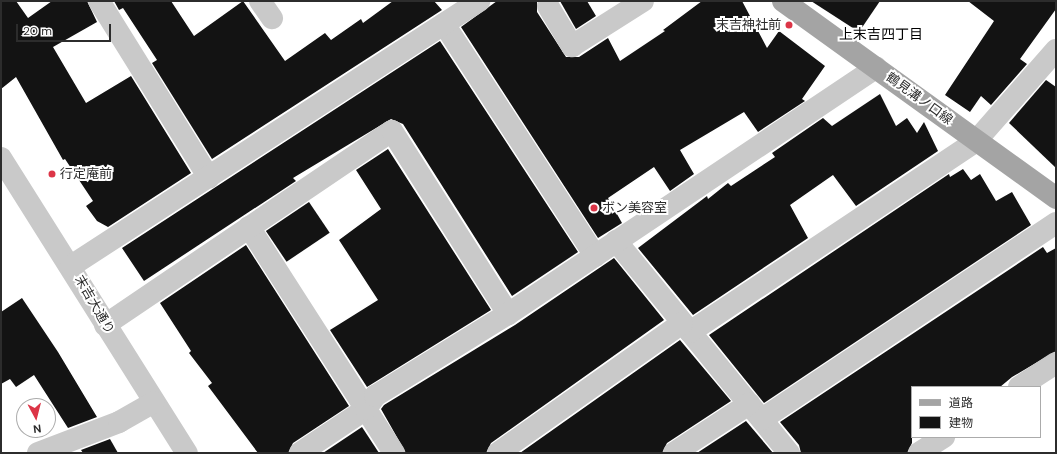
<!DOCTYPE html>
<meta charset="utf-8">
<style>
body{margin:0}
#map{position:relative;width:1057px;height:454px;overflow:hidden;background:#fff;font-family:"DM Sans","Noto Sans JP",sans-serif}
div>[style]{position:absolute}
.building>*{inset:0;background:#131313;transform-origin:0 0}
.minor>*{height:22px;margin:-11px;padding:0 11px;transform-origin:11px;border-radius:11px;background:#c9c9c9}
.major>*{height:22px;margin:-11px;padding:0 11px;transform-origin:11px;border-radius:11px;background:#a4a4a4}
.dots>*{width:11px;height:11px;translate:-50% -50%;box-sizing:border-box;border:2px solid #fff;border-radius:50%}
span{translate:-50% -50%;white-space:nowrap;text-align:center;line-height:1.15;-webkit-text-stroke:4px #fff;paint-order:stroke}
.poi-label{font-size:13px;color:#2c2c2c}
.right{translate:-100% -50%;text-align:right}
.left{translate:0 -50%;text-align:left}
.street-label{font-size:13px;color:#2c2c2c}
.neighbourhood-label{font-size:14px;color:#000}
.frame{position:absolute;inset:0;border:2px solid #2c2c2c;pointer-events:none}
.legend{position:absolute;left:911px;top:386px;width:130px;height:52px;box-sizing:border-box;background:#fff;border:1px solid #ababab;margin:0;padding:5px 7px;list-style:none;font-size:12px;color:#2c2c2c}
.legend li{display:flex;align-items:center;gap:8px;height:20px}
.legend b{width:20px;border:1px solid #ababab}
.north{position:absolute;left:16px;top:398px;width:40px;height:40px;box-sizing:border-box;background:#fff;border:1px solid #ababab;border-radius:50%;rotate:173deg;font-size:11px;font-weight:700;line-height:16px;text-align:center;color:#2c2c2c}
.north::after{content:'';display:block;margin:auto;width:14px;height:18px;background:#dc3547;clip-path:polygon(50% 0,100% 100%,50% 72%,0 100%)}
.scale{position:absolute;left:16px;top:24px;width:95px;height:18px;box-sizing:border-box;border:2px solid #2c2c2c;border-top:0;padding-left:5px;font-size:12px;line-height:14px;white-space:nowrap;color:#2c2c2c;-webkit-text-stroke:3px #fff;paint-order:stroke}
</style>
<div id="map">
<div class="building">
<div style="clip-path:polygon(1px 1px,16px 1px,28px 18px,52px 1px,87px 1px,97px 22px,53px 47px,86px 103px,131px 76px,191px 173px,108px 227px,97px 221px,86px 206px,93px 201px,65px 159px,63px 160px,16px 77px,1px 89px)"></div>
<div style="clip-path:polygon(114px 1px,171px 1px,194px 36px,243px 1px,285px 61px,325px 33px,331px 40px,361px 19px,363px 23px,393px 1px,434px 1px,442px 10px,212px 159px,152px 63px,157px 60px,123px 8px,119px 10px)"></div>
<div style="clip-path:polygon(497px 1px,537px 1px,537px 12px,566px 57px,579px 57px,608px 38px,620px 61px,665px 31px,663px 30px,702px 1px,742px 1px,767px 48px,779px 31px,825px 66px,802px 99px,805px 101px,758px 132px,744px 112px,680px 150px,694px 174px,670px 191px,654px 167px,608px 198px,622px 223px,598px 238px,461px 27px)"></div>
<div style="clip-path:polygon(560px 1px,587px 1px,596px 16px,576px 29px)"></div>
<div style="clip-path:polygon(811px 1px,880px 1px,859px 32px)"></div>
<div style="clip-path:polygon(968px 1px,1056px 1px,1056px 9px,1020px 59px,1027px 64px,991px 105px,981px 96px,970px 112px,945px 95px,994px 21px)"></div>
<div style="clip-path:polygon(440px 41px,578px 252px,512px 296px,403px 124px,391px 119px,293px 178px,296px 181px,144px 281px,122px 248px)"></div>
<div style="clip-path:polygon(1046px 80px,1056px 87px,1056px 168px,1009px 123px)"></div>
<div style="clip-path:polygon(880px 94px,896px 126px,907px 118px,917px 133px,924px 122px,938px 151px,856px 206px,833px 175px,790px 205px,808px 238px,693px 315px,638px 248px,707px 196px,708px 199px,728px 183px,731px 186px,775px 157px,772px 153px,823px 118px,832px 126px)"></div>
<div style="clip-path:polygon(388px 149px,491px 310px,367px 387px,330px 330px,378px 300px,339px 240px,381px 209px,356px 170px)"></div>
<div style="clip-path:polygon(963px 169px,971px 180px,980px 174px,996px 201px,1012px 192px,1031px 225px,764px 403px,709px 335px,949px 174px,950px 177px)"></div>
<div style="left:309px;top:202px;width:37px;height:52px;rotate:56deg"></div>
<div style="clip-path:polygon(246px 245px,349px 406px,293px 443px,288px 453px,258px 453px,208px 386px,212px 383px,189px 353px,191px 351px,160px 303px)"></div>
<div style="clip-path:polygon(1043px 247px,1047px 253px,1056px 248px,1056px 351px,1012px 377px,1000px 387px,912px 387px,912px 443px,907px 453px,801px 453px,799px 445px,780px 422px)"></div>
<div style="clip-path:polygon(614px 258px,664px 320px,491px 443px,486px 453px,406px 453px,381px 409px,384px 405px,515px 325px)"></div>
<div style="clip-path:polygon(22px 298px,58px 352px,97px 417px,68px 428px,34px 375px,16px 387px,10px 379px,1px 384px,1px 312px)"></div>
<div style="clip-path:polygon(680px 340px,731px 401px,667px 443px,662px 453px,520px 453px)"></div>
<div style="clip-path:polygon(746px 421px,773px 453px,697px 453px)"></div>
<div style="clip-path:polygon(362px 427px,379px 453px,323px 453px)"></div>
<div style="clip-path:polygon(110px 439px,118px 453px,83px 453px,81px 450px)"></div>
</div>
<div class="minor">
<div style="left:99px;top:1px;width:208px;rotate:58.1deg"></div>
<div style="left:260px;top:1px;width:21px;rotate:55deg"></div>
<div style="left:548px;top:6px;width:47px;rotate:59deg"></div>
<div style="left:572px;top:46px;width:84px;rotate:-32.4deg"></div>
<div style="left:444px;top:24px;width:277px;rotate:56.9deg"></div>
<div style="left:1px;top:158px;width:349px;rotate:57.8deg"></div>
<div style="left:249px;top:227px;width:269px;rotate:57.3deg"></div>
<div style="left:616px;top:241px;width:274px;rotate:50.8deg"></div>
<div style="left:71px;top:266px;width:487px;rotate:-33deg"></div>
<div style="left:105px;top:325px;width:346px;rotate:-34.1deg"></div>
<div style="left:392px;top:131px;width:217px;rotate:57.6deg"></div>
<div style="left:690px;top:332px;width:344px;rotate:-33.7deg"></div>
<div style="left:976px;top:141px;width:121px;rotate:-48.7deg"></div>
<div style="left:1019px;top:387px;width:44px;rotate:-33deg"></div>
<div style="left:762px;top:419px;width:353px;rotate:-33.7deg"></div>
<div style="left:38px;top:453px;width:87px;rotate:-20.9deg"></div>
<div style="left:119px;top:422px;width:40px;rotate:-29.7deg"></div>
<div style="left:300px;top:453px;width:79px;rotate:-33.7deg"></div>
<div style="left:366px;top:409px;width:16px;rotate:-55deg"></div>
<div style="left:375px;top:396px;width:156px;rotate:-31.7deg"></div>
<div style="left:508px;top:314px;width:443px;rotate:-33.8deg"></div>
<div style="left:498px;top:453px;width:225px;rotate:-35.2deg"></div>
<div style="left:674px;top:453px;width:90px;rotate:-33.2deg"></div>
<div style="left:919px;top:453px;width:30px;rotate:-33deg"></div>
</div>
<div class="major">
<div style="left:783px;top:1px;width:337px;rotate:35.8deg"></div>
</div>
<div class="dots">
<div style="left:789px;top:25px;background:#dc3547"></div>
<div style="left:52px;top:174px;background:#dc3547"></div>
<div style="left:594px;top:208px;background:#dc3547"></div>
</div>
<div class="poi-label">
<span class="right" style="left:781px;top:25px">末吉神社前</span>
<span class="left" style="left:60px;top:174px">行定庵前</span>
<span class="left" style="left:602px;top:208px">ボン美容室</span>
</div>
<div class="street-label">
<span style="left:919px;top:99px;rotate:36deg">鶴見溝ノ口線</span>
<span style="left:94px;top:305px;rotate:60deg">末吉大通り</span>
</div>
<div class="neighbourhood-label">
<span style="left:881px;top:34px">上末吉四丁目</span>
</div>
<div class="frame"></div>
<ul class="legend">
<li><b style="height:5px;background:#a4a4a4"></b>道路</li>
<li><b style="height:11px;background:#131313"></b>建物</li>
</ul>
<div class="north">N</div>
<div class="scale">20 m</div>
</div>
